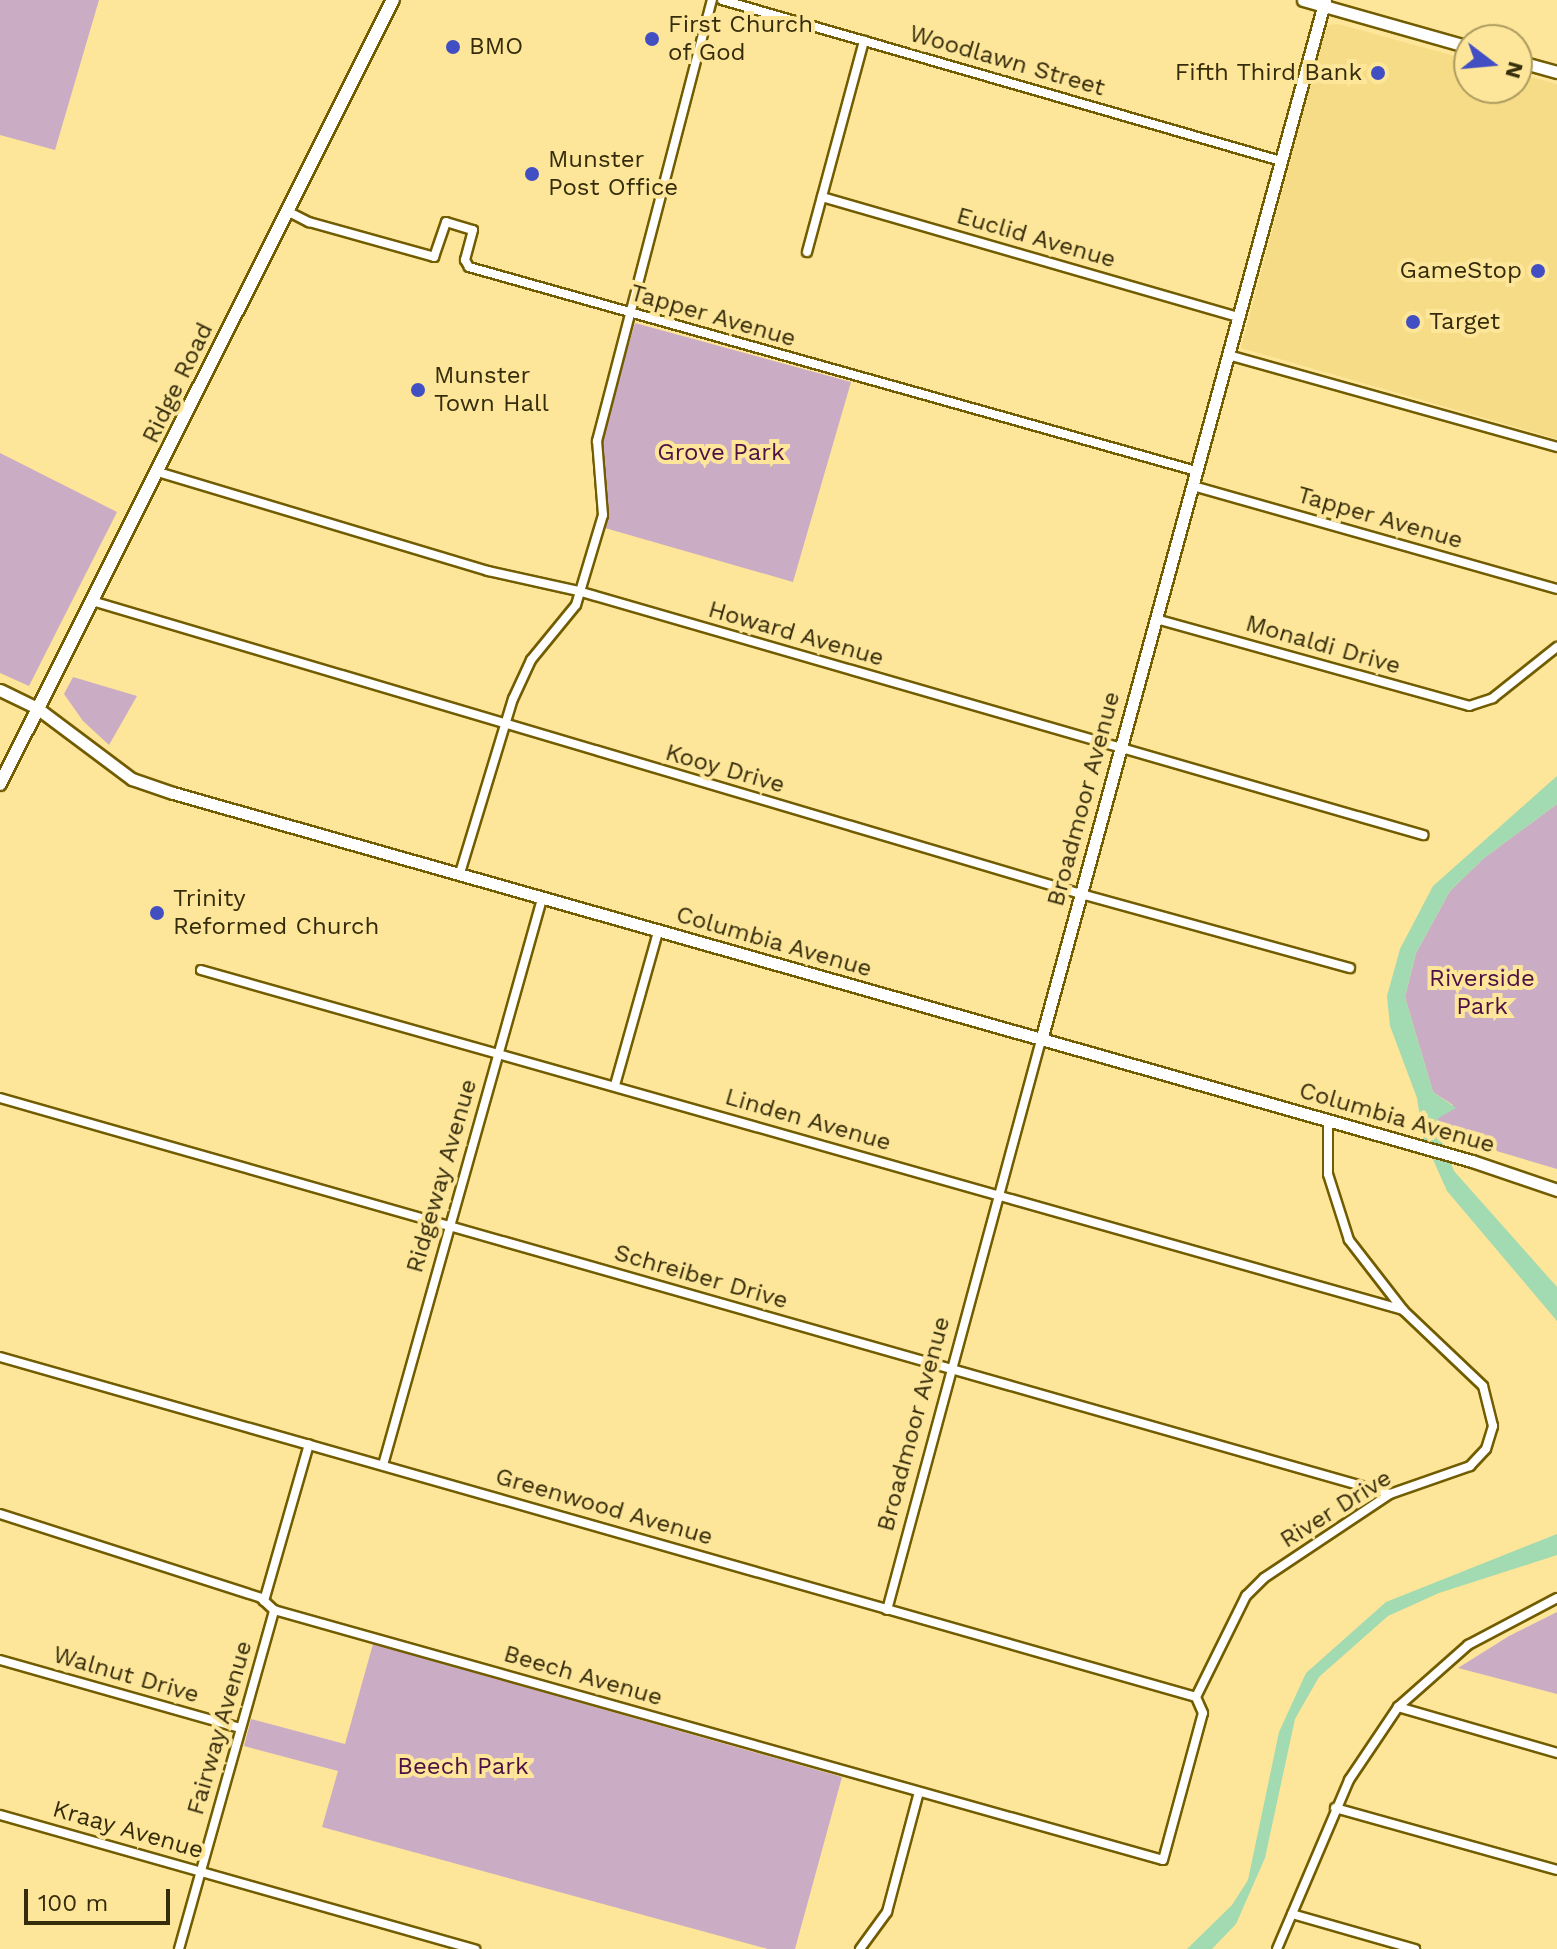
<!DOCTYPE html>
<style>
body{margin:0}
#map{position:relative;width:1557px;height:1949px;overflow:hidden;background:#fde699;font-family:"Work Sans",sans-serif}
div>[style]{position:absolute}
.built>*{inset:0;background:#f6dc86}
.green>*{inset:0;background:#cbacc5}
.water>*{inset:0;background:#a2dab2}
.roads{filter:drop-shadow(2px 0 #725c00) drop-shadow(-2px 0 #725c00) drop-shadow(0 2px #725c00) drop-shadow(0 -2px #725c00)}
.street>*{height:8px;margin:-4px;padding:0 4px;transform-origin:4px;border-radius:4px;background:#fff}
.secondary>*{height:11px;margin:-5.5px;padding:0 5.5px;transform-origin:5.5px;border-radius:5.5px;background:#fff}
.primary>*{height:12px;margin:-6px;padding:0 6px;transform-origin:6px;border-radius:6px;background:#fff}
.dots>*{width:22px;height:22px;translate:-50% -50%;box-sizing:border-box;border:4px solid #fde699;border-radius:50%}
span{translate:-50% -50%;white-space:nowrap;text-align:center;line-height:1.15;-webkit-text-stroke:8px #fde699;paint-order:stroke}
.poi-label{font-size:24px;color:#352c0b}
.left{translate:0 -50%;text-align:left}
.right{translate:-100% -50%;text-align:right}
.street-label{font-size:24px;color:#352c0b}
.park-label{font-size:24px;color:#4c1045}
.north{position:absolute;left:1453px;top:24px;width:80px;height:80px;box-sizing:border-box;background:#fde699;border:2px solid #ad9c60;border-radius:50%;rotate:106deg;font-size:22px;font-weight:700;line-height:32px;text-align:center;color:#352c0b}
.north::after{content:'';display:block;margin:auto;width:28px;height:36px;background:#424fc3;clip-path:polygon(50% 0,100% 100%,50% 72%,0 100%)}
.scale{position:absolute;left:24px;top:1889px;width:146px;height:36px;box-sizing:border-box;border:4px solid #352c0b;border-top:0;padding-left:10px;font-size:24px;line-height:28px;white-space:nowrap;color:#352c0b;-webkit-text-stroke:6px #fde699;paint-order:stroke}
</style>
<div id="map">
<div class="built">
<div style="clip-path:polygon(1338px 24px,1469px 60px,1469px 88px,1517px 88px,1517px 73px,1557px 84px,1557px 439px,1241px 348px,1324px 33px,1328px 25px)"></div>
</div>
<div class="green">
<div style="clip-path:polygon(0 0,99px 0,55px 150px,0 135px)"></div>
<div style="clip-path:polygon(635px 323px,851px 382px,793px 582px,605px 528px,608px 503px,599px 444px)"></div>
<div style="clip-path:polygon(0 453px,117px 512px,29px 686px,0 673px)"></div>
<div style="clip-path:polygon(73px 677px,137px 696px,109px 745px,83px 721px,64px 694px)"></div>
<div style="clip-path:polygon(1557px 804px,1557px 1169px,1446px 1136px,1452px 1134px,1437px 1119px,1453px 1105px,1433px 1092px,1405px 997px,1416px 953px,1450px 891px,1484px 858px)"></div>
<div style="clip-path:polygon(1557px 1612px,1557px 1694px,1458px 1668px,1509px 1636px)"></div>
<div style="clip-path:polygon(373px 1644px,842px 1777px,795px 1949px,768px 1949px,322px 1827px,338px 1771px,244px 1746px,251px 1719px,345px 1744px)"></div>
</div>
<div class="water">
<div style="clip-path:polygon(1557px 776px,1557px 804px,1484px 858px,1450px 891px,1416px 953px,1405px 997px,1433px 1092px,1456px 1108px,1437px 1119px,1453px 1133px,1440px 1137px,1454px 1171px,1557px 1287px,1557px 1321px,1447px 1191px,1423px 1137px,1417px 1098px,1390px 1026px,1387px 996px,1400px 949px,1433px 886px)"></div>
<div style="clip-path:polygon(1557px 1534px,1557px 1555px,1439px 1593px,1388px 1616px,1319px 1677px,1295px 1719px,1265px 1858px,1236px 1924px,1212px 1949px,1187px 1949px,1232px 1905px,1248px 1880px,1279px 1732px,1306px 1673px,1386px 1602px)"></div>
</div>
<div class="roads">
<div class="street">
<div style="left:722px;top:0;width:582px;rotate:16.07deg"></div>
<div style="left:822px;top:197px;width:433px;rotate:16.1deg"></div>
<div style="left:287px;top:211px;width:25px;rotate:27deg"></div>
<div style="left:309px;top:222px;width:130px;rotate:15.6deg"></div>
<div style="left:434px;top:257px;width:37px;rotate:-71deg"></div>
<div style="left:446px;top:222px;width:28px;rotate:17deg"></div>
<div style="left:473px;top:230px;width:31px;rotate:105deg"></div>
<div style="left:465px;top:260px;width:8px;rotate:60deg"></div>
<div style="left:469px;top:267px;width:755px;rotate:15.67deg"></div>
<div style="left:807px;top:252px;width:219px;rotate:-74.9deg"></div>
<div style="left:1228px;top:355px;width:342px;rotate:15.6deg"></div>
<div style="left:158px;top:472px;width:345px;rotate:16.7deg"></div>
<div style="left:488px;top:571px;width:92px;rotate:12.5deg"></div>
<div style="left:578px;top:591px;width:880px;rotate:16.11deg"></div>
<div style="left:1193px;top:486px;width:378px;rotate:15.8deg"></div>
<div style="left:92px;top:601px;width:1031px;rotate:16.5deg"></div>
<div style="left:1081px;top:894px;width:279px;rotate:15.4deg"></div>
<div style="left:1156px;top:619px;width:325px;rotate:15.5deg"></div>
<div style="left:1469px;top:706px;width:25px;rotate:-18deg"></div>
<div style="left:1493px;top:698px;width:82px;rotate:-38.6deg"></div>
<div style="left:460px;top:873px;width:182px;rotate:-73.1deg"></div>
<div style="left:513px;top:699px;width:43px;rotate:-65.2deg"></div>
<div style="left:531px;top:660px;width:71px;rotate:-50.7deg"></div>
<div style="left:576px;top:605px;width:94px;rotate:-73.3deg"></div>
<div style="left:603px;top:515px;width:74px;rotate:-94.6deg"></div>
<div style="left:597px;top:441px;width:456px;rotate:-75.4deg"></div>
<div style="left:201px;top:970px;width:1249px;rotate:15.79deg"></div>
<div style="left:615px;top:1085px;width:159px;rotate:-74.3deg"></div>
<div style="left:0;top:1098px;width:1445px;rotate:15.9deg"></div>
<div style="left:0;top:1357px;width:1243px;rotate:15.87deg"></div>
<div style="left:383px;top:1465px;width:588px;rotate:-74.31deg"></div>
<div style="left:0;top:1514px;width:274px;rotate:17.8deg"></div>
<div style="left:261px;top:1598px;width:18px;rotate:43deg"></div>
<div style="left:274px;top:1610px;width:923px;rotate:15.71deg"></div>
<div style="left:1163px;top:1860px;width:152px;rotate:-74.8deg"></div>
<div style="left:1203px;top:1713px;width:17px;rotate:-114deg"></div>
<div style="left:1196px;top:1697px;width:113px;rotate:-63.7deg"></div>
<div style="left:1246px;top:1596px;width:25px;rotate:-45deg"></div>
<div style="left:1264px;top:1578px;width:151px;rotate:-33.7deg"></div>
<div style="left:1390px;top:1494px;width:85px;rotate:-19.3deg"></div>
<div style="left:1470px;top:1466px;width:23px;rotate:-47deg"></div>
<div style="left:1486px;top:1449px;width:24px;rotate:-73deg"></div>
<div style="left:1493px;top:1426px;width:41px;rotate:-104deg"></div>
<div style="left:1483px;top:1386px;width:109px;rotate:-136.5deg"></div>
<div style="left:1404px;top:1311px;width:90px;rotate:-127.8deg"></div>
<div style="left:1349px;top:1240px;width:69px;rotate:-107.7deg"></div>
<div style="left:1328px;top:1174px;width:53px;rotate:-90deg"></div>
<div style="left:264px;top:1601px;width:163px;rotate:-74deg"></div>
<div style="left:887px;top:1610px;width:590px;rotate:-74.88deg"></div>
<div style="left:0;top:1660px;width:250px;rotate:15.8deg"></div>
<div style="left:1398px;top:1707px;width:166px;rotate:16.1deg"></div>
<div style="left:1335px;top:1808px;width:230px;rotate:15.6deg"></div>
<div style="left:0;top:1815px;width:494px;rotate:15.8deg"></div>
<div style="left:1292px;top:1914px;width:128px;rotate:15.9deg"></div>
<div style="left:179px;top:1949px;width:352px;rotate:-74.3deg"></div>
<div style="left:860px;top:1949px;width:46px;rotate:-53.9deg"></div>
<div style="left:887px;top:1912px;width:124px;rotate:-75.1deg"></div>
<div style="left:1277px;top:1949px;width:184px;rotate:-66.9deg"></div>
<div style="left:1349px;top:1780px;width:88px;rotate:-56.1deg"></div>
<div style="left:1398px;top:1707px;width:94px;rotate:-41.5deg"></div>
<div style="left:1468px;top:1645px;width:101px;rotate:-27.8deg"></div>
</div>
<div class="secondary">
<div style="left:1303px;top:0;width:173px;rotate:15.8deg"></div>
<div style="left:1517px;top:61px;width:41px;rotate:15.4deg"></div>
<div style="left:0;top:690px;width:41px;rotate:25.9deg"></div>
<div style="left:37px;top:708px;width:119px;rotate:36.8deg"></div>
<div style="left:132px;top:779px;width:43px;rotate:18.9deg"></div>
<div style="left:173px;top:793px;width:1350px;rotate:15.82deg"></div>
<div style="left:1472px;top:1161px;width:90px;rotate:18.8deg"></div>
<div style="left:1041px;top:1040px;width:1078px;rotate:-74.73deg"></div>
</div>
<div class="primary">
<div style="left:0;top:784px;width:877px;rotate:-63.38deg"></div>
</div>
</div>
<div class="dots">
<div style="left:652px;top:39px;background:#424fc3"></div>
<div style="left:453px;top:47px;background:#424fc3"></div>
<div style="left:1378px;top:73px;background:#424fc3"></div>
<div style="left:532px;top:174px;background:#424fc3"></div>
<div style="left:1538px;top:271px;background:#424fc3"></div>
<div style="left:1413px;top:322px;background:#424fc3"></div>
<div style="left:418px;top:390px;background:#424fc3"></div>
<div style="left:157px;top:913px;background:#424fc3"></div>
</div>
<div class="poi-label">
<span class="left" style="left:668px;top:39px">First Church<br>of God</span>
<span class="left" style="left:469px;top:47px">BMO</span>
<span class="right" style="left:1362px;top:73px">Fifth Third Bank</span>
<span class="left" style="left:548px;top:174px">Munster<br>Post Office</span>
<span class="right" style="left:1522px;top:271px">GameStop</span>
<span class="left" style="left:1429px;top:322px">Target</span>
<span class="left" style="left:434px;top:390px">Munster<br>Town Hall</span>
<span class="left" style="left:173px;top:913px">Trinity<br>Reformed Church</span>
</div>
<div class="street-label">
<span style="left:1007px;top:61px;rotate:16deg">Woodlawn Street</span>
<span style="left:1036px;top:238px;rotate:16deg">Euclid Avenue</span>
<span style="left:713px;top:316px;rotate:16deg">Tapper Avenue</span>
<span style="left:178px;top:383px;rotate:-64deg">Ridge Road</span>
<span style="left:1380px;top:518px;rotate:16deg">Tapper Avenue</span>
<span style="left:796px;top:634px;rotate:16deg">Howard Avenue</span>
<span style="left:1323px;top:645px;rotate:16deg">Monaldi Drive</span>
<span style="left:725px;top:769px;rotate:16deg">Kooy Drive</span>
<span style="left:1084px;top:799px;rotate:-75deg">Broadmoor Avenue</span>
<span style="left:774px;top:942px;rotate:16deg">Columbia Avenue</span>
<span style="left:1397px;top:1118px;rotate:16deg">Columbia Avenue</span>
<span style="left:808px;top:1120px;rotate:16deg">Linden Avenue</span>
<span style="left:442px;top:1176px;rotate:-74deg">Ridgeway Avenue</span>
<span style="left:701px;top:1277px;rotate:16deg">Schreiber Drive</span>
<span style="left:914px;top:1424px;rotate:-75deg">Broadmoor Avenue</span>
<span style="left:604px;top:1507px;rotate:16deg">Greenwood Avenue</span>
<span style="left:1336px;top:1509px;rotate:-32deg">River Drive</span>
<span style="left:126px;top:1675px;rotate:16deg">Walnut Drive</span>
<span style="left:583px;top:1676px;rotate:16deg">Beech Avenue</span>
<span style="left:220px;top:1728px;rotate:-74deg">Fairway Avenue</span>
<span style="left:128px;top:1830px;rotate:16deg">Kraay Avenue</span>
</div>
<div class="park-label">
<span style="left:721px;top:453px">Grove Park</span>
<span style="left:1482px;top:993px">Riverside<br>Park</span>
<span style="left:463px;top:1767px">Beech Park</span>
</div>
<div class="north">N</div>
<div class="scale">100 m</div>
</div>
